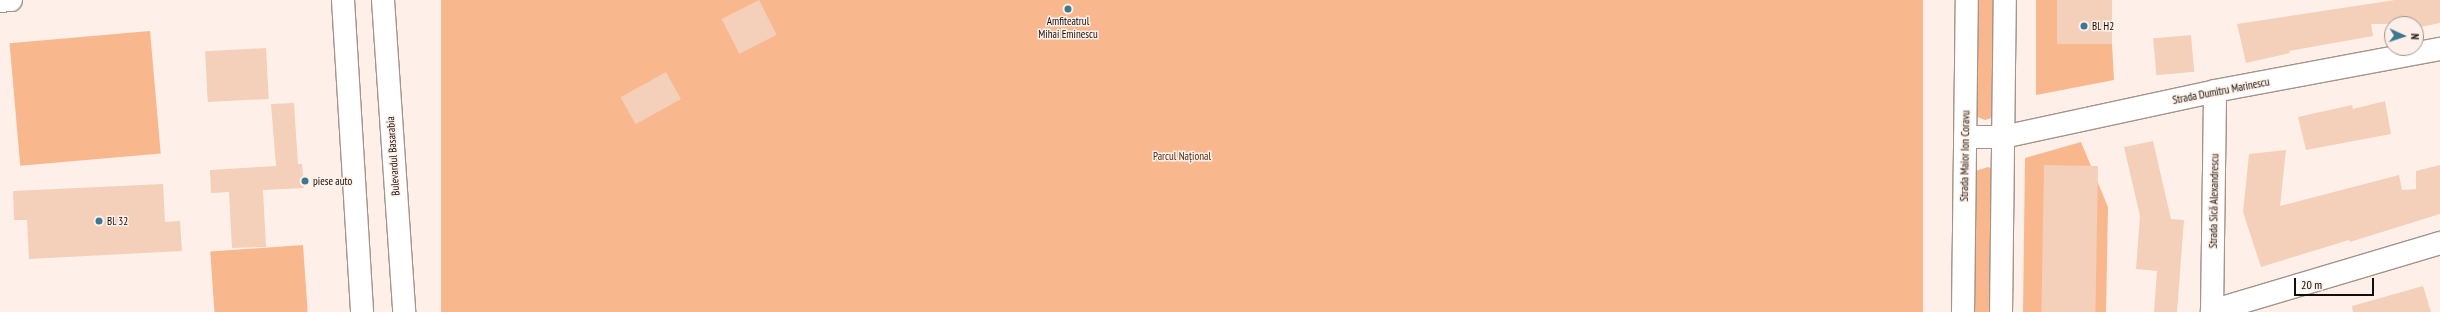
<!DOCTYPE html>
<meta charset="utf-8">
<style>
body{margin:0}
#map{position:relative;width:2440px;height:312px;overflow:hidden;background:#fef0e8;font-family:"PT Sans Narrow",sans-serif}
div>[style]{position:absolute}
.green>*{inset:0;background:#f9b78e;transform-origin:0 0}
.building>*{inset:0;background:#f4cfb9;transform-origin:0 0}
.roads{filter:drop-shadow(1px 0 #a3948b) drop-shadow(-1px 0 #a3948b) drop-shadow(0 1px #a3948b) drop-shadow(0 -1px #a3948b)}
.minor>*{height:22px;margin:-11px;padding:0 11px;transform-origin:11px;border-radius:11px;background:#fff}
.major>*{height:22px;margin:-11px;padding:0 11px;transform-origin:11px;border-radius:11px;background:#fff}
.dots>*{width:11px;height:11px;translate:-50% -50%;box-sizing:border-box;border:2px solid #fef0e8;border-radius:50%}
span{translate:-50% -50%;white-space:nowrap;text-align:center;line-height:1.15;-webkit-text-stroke:3px #fef0e8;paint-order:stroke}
.poi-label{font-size:11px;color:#130e0a}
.left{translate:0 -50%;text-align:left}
.street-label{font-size:11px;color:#130e0a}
.park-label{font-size:11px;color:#502d15}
.north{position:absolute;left:2384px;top:16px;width:40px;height:40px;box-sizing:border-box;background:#fef0e8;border:1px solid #a0968f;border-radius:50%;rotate:93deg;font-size:11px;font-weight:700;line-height:16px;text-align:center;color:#130e0a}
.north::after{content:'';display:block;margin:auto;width:14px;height:18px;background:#3c788f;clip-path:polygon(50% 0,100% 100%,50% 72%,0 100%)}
.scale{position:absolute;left:2294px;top:278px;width:80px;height:18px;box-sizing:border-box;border:2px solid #130e0a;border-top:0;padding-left:5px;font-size:12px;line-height:14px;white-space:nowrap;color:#130e0a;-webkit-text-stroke:3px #fef0e8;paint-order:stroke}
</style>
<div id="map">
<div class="green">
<div style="left:441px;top:0;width:1482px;height:313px"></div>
<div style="clip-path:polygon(1975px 0,1997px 0,1994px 117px,1985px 120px,1973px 115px)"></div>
<div style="clip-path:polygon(2036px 0,2057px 0,2112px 44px,2114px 80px,2036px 95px)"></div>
<div style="left:150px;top:31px;width:123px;height:141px;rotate:85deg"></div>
<div style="clip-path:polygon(2081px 142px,2108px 207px,2106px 312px,2023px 312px,2025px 158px)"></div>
<div style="clip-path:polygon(1988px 167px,1994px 170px,1994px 312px,1971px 312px,1975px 171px)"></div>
<div style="left:303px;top:245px;width:67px;height:93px;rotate:86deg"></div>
</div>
<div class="building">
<div style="left:759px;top:0;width:39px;height:42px;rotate:63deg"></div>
<div style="left:2057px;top:0;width:55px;height:44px"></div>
<div style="clip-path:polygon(2395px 0,2440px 0,2440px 23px,2416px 28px,2416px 24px,2371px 24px,2373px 36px,2289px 51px,2290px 53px,2246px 63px,2237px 24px)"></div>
<div style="left:2191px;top:35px;width:37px;height:38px;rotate:85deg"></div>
<div style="left:266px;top:48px;width:51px;height:61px;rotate:87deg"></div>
<div style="left:666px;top:72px;width:31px;height:52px;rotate:61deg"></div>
<div style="clip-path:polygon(2385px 101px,2391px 134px,2306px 150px,2298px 117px,2352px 105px,2353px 109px)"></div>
<div style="clip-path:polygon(294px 103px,298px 164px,302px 164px,304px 188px,263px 190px,266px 247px,232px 248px,229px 192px,211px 193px,210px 170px,276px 166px,271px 104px)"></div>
<div style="clip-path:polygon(2153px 141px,2171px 219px,2184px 220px,2177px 312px,2154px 312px,2157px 271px,2136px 269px,2140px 216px,2124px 147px)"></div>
<div style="clip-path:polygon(2286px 150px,2280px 206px,2399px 175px,2402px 190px,2416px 189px,2416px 171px,2440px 165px,2440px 214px,2350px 242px,2349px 240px,2261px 267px,2243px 212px,2249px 154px)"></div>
<div style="left:2044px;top:165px;width:54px;height:147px;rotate:1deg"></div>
<div style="clip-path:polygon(163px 184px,165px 222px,180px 221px,182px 251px,29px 259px,27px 220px,14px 220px,13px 191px)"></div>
<div style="clip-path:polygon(2423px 286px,2431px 312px,2353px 312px,2352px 306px)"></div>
</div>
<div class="roads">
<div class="minor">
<div style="left:0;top:1px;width:11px;rotate:-5deg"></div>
<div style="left:1965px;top:137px;width:38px"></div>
<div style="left:2003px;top:137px;width:217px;rotate:-12.2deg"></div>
<div style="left:2215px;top:91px;width:229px;rotate:-10.6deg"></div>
<div style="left:2212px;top:311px;width:238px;rotate:-16.6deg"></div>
<div style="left:1963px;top:312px;width:312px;rotate:-89.3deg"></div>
<div style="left:2001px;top:312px;width:312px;rotate:-89.3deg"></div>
<div style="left:2212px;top:312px;width:221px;rotate:-89.2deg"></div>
</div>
<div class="major">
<div style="left:343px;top:0;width:313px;rotate:86.5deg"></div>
<div style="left:383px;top:0;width:313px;rotate:86.1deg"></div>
</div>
</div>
<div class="dots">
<div style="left:1068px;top:9px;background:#3c788f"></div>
<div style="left:2084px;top:26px;background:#3c788f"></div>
<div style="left:305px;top:181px;background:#3c788f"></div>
<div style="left:99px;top:221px;background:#3c788f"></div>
</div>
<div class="poi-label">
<span style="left:1068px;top:28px">Amfiteatrul<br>Mihai Eminescu</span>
<span class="left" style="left:2092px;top:26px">Bl. H2</span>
<span class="left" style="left:313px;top:181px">piese auto</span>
<span class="left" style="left:107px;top:221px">Bl. 32</span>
</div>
<div class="street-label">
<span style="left:2221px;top:91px;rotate:-11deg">Strada Dumitru Marinescu</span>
<span style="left:393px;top:156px;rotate:-94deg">Bulevardul Basarabia</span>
<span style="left:1965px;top:156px;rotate:-89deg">Strada Maior Ion Coravu</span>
<span style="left:2214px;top:201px;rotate:-89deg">Strada Sică Alexandrescu</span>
</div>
<div class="park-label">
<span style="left:1182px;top:156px">Parcul Național</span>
</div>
<div class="north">N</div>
<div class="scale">20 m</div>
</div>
